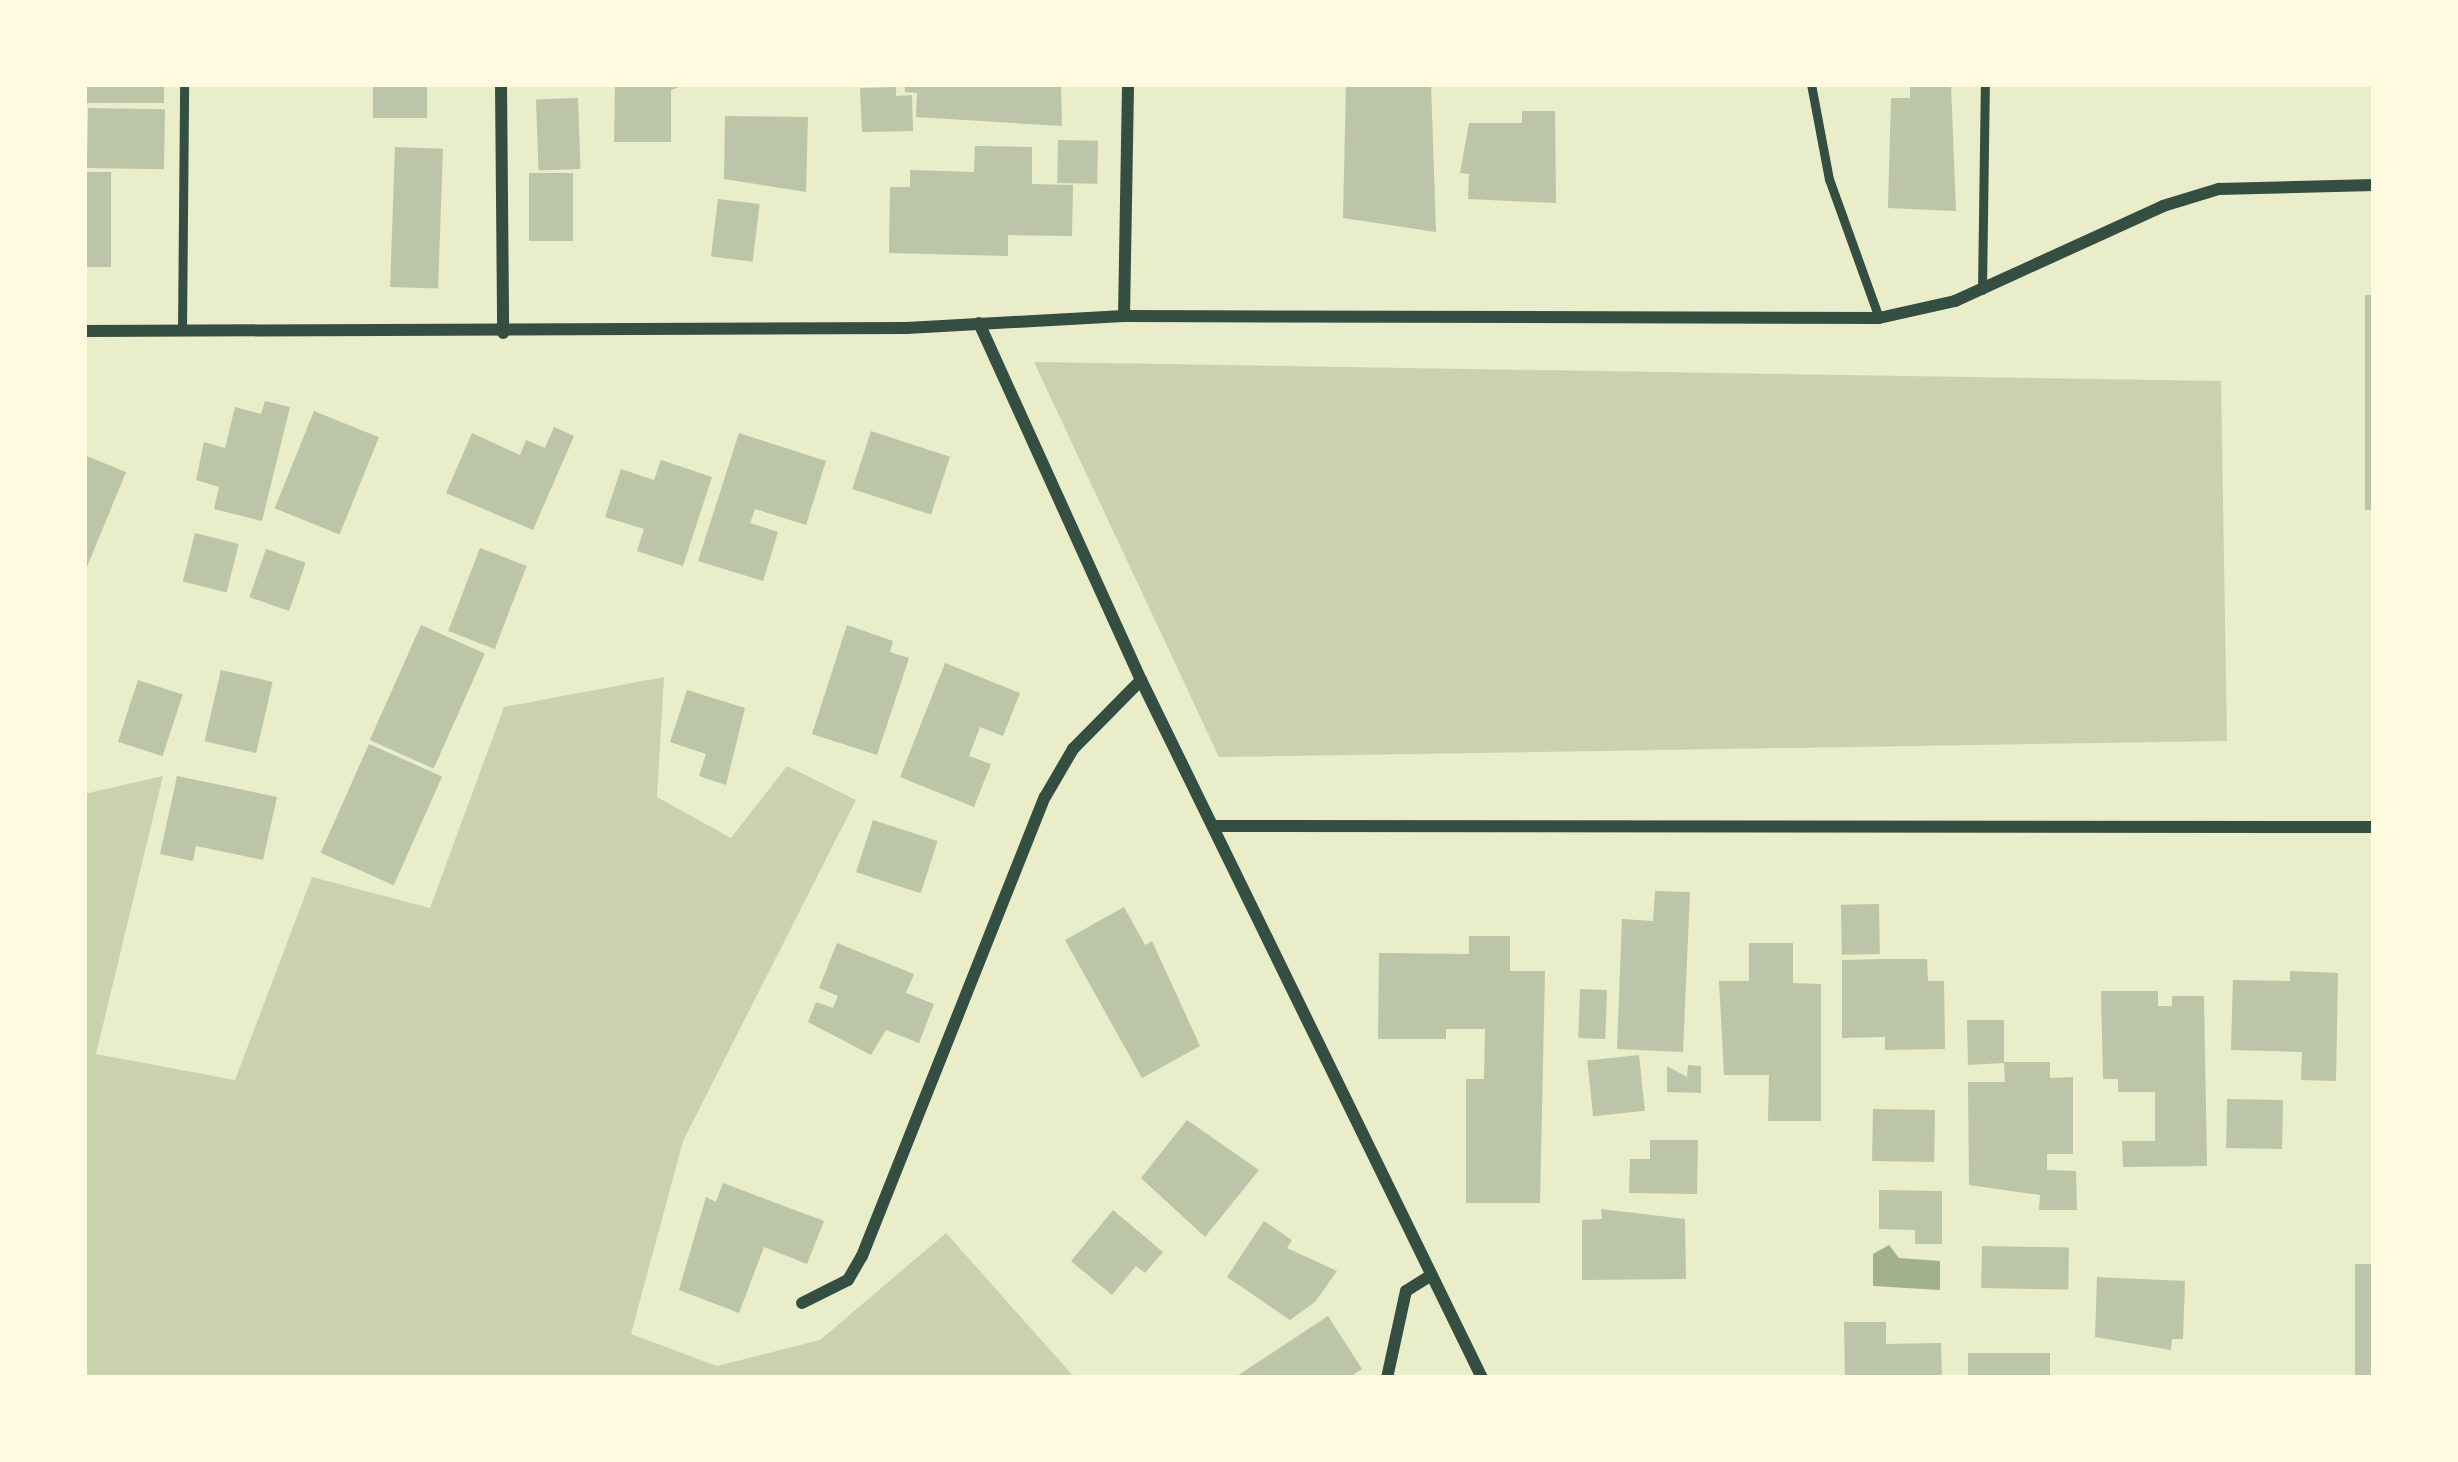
<!DOCTYPE html>
<style>
body{margin:0}
#map{position:relative;width:2458px;height:1462px;overflow:hidden;background:#e9edc9;font-family:Merriweather,serif}
div>[style]{position:absolute}
.green>*{inset:0;background:#cad2ad}
.water>*{inset:0;background:#a3b18a}
.building>*{inset:0;background:#bcc5a7;transform-origin:0 0}
.service>*{height:9px;margin:-4.5px;padding:0 4.5px;transform-origin:4.5px;border-radius:4.5px;background:#344e41}
.minor>*{height:12px;margin:-6px;padding:0 6px;transform-origin:6px;border-radius:6px;background:#344e41}
span{translate:-50% -50%;white-space:nowrap;text-align:center;line-height:1.15;-webkit-text-stroke:9px #fefae0;paint-order:stroke}
.frame{position:absolute;inset:0;border:87px solid #fefae0;pointer-events:none}
</style>
<div id="map">
<div class="green">
<div style="clip-path:polygon(1034px 362px,2221px 381px,2227px 741px,1219px 757px)"></div>
<div style="clip-path:polygon(664px 677px,657px 797px,731px 838px,787px 766px,856px 800px,683px 1141px,631px 1334px,717px 1366px,820px 1340px,946px 1233px,1075px 1378px,84px 1378px,84px 794px,163px 776px,96px 1054px,235px 1080px,312px 877px,430px 908px,504px 707px)"></div>
</div>
<div class="water">
<div style="clip-path:polygon(1889px 1245px,1899px 1258px,1940px 1261px,1940px 1290px,1873px 1286px,1873px 1254px)"></div>
</div>
<div class="building">
<div style="left:85px;top:84px;width:79px;height:19px"></div>
<div style="left:373px;top:84px;width:54px;height:34px"></div>
<div style="clip-path:polygon(615px 84px,688px 84px,671px 90px,671px 142px,614px 142px)"></div>
<div style="clip-path:polygon(905px 84px,1061px 84px,1062px 126px,916px 117px,917px 93px,905px 92px)"></div>
<div style="clip-path:polygon(1346px 84px,1431px 84px,1436px 232px,1343px 218px)"></div>
<div style="clip-path:polygon(1910px 84px,1951px 84px,1956px 211px,1888px 208px,1891px 98px,1910px 98px)"></div>
<div style="clip-path:polygon(896px 87px,896px 96px,912px 95px,913px 131px,862px 132px,860px 88px)"></div>
<div style="left:578px;top:98px;width:71px;height:42px;rotate:88deg"></div>
<div style="left:88px;top:108px;width:77px;height:60px;rotate:1deg"></div>
<div style="clip-path:polygon(1522px 111px,1555px 111px,1556px 203px,1468px 199px,1469px 174px,1460px 173px,1469px 123px,1522px 123px)"></div>
<div style="clip-path:polygon(725px 116px,808px 117px,806px 192px,724px 179px)"></div>
<div style="left:1058px;top:140px;width:40px;height:43px;rotate:1deg"></div>
<div style="clip-path:polygon(975px 146px,1032px 147px,1032px 184px,1073px 185px,1072px 236px,1008px 235px,1008px 256px,889px 253px,890px 187px,910px 187px,910px 170px,974px 172px)"></div>
<div style="left:395px;top:147px;width:48px;height:140px;rotate:2deg"></div>
<div style="left:87px;top:172px;width:24px;height:95px"></div>
<div style="left:529px;top:173px;width:44px;height:68px"></div>
<div style="left:718px;top:199px;width:42px;height:58px;rotate:7deg"></div>
<div style="left:2365px;top:295px;width:9px;height:215px"></div>
<div style="clip-path:polygon(265px 401px,290px 407px,262px 521px,214px 509px,219px 487px,196px 480px,204px 442px,225px 448px,235px 407px,261px 414px)"></div>
<div style="left:314px;top:411px;width:70px;height:105px;rotate:22deg"></div>
<div style="clip-path:polygon(554px 427px,574px 436px,533px 530px,446px 493px,472px 433px,520px 455px,526px 440px,545px 448px)"></div>
<div style="left:871px;top:431px;width:83px;height:61px;rotate:18deg"></div>
<div style="clip-path:polygon(739px 433px,826px 461px,806px 525px,755px 509px,750px 523px,778px 532px,763px 581px,698px 561px)"></div>
<div style="clip-path:polygon(84px 455px,126px 472px,84px 574px)"></div>
<div style="clip-path:polygon(661px 460px,712px 477px,683px 566px,637px 551px,644px 529px,605px 517px,621px 469px,654px 480px)"></div>
<div style="left:195px;top:533px;width:45px;height:50px;rotate:14deg"></div>
<div style="left:480px;top:548px;width:50px;height:89px;rotate:21deg"></div>
<div style="left:266px;top:549px;width:42px;height:51px;rotate:19deg"></div>
<div style="left:421px;top:625px;width:70px;height:126px;rotate:24deg"></div>
<div style="clip-path:polygon(847px 625px,893px 641px,890px 652px,909px 658px,877px 755px,812px 734px)"></div>
<div style="clip-path:polygon(945px 663px,1020px 693px,1003px 736px,980px 727px,969px 756px,991px 764px,974px 807px,900px 777px)"></div>
<div style="left:221px;top:670px;width:53px;height:73px;rotate:13deg"></div>
<div style="left:138px;top:680px;width:47px;height:65px;rotate:18deg"></div>
<div style="clip-path:polygon(687px 690px,745px 708px,726px 785px,699px 776px,706px 754px,670px 742px)"></div>
<div style="left:369px;top:744px;width:80px;height:119px;rotate:24deg"></div>
<div style="clip-path:polygon(177px 776px,277px 797px,263px 860px,196px 846px,193px 861px,160px 854px)"></div>
<div style="left:873px;top:820px;width:68px;height:55px;rotate:18deg"></div>
<div style="clip-path:polygon(1655px 891px,1690px 892px,1683px 1052px,1617px 1049px,1622px 919px,1653px 921px)"></div>
<div style="left:1879px;top:904px;width:50px;height:38px;rotate:89deg"></div>
<div style="clip-path:polygon(1124px 907px,1145px 945px,1152px 941px,1200px 1046px,1142px 1078px,1065px 940px)"></div>
<div style="clip-path:polygon(1469px 936px,1510px 936px,1510px 971px,1545px 971px,1540px 1203px,1466px 1203px,1466px 1079px,1484px 1079px,1485px 1029px,1446px 1029px,1446px 1039px,1378px 1039px,1379px 953px,1469px 954px)"></div>
<div style="clip-path:polygon(837px 943px,914px 974px,906px 993px,934px 1004px,919px 1043px,886px 1030px,871px 1055px,808px 1022px,816px 1002px,833px 1008px,838px 996px,819px 988px)"></div>
<div style="clip-path:polygon(1749px 943px,1793px 943px,1793px 983px,1821px 984px,1821px 1121px,1768px 1121px,1769px 1075px,1724px 1075px,1719px 981px,1749px 981px)"></div>
<div style="clip-path:polygon(1882px 959px,1927px 959px,1928px 981px,1944px 981px,1945px 1049px,1885px 1050px,1885px 1037px,1842px 1038px,1842px 960px)"></div>
<div style="clip-path:polygon(2290px 971px,2338px 973px,2336px 1081px,2301px 1080px,2302px 1052px,2231px 1050px,2233px 980px,2290px 981px)"></div>
<div style="left:1580px;top:989px;width:27px;height:49px;rotate:2deg"></div>
<div style="clip-path:polygon(2101px 991px,2158px 991px,2158px 1006px,2172px 1006px,2172px 996px,2204px 996px,2207px 1166px,2123px 1167px,2122px 1141px,2155px 1141px,2155px 1092px,2118px 1092px,2118px 1079px,2103px 1079px)"></div>
<div style="clip-path:polygon(1967px 1020px,2004px 1020px,2004px 1062px,2050px 1062px,2050px 1078px,2073px 1077px,2073px 1154px,2047px 1154px,2047px 1170px,2076px 1171px,2077px 1210px,2039px 1210px,2040px 1195px,1969px 1185px,1968px 1082px,2005px 1082px,2004px 1063px,1968px 1065px)"></div>
<div style="left:1639px;top:1055px;width:56px;height:52px;rotate:84deg"></div>
<div style="clip-path:polygon(1688px 1065px,1701px 1066px,1701px 1093px,1667px 1092px,1667px 1066px,1687px 1077px)"></div>
<div style="left:2227px;top:1099px;width:56px;height:49px;rotate:1deg"></div>
<div style="left:1873px;top:1109px;width:62px;height:52px;rotate:1deg"></div>
<div style="clip-path:polygon(1187px 1120px,1259px 1170px,1205px 1237px,1141px 1178px)"></div>
<div style="clip-path:polygon(1650px 1140px,1698px 1140px,1697px 1194px,1629px 1193px,1630px 1159px,1650px 1159px)"></div>
<div style="clip-path:polygon(723px 1183px,824px 1221px,807px 1264px,764px 1247px,739px 1313px,679px 1290px,706px 1197px,716px 1202px)"></div>
<div style="clip-path:polygon(1879px 1190px,1942px 1191px,1942px 1244px,1915px 1244px,1915px 1230px,1879px 1229px)"></div>
<div style="clip-path:polygon(1601px 1209px,1685px 1219px,1686px 1279px,1582px 1280px,1582px 1220px,1602px 1219px)"></div>
<div style="clip-path:polygon(1113px 1210px,1163px 1252px,1145px 1273px,1136px 1266px,1112px 1295px,1071px 1261px)"></div>
<div style="clip-path:polygon(1264px 1221px,1292px 1240px,1287px 1248px,1337px 1271px,1315px 1302px,1290px 1320px,1227px 1277px)"></div>
<div style="left:1982px;top:1246px;width:87px;height:42px;rotate:1deg"></div>
<div style="left:2355px;top:1264px;width:19px;height:114px"></div>
<div style="clip-path:polygon(2097px 1277px,2185px 1281px,2183px 1339px,2172px 1339px,2171px 1350px,2095px 1337px)"></div>
<div style="clip-path:polygon(1328px 1316px,1362px 1369px,1348px 1378px,1234px 1378px)"></div>
<div style="clip-path:polygon(1844px 1322px,1886px 1322px,1886px 1344px,1941px 1343px,1942px 1378px,1845px 1378px)"></div>
<div style="left:1968px;top:1353px;width:82px;height:25px"></div>
</div>
<div class="service">
<div style="left:1811px;top:84px;width:97px;rotate:79.3deg"></div>
<div style="left:1829px;top:179px;width:148px;rotate:70.2deg"></div>
<div style="left:1982px;top:290px;width:206px;rotate:-89.2deg"></div>
<div style="left:182px;top:331px;width:247px;rotate:-89.5deg"></div>
</div>
<div class="minor">
<div style="left:501px;top:84px;width:249px;rotate:89.5deg"></div>
<div style="left:1124px;top:316px;width:232px;rotate:-89deg"></div>
<div style="left:979px;top:323px;width:392px;rotate:65.6deg"></div>
<div style="left:1141px;top:680px;width:777px;rotate:63.96deg"></div>
<div style="left:84px;top:331px;width:823px;rotate:-0.21deg"></div>
<div style="left:907px;top:328px;width:217px;rotate:-3.2deg"></div>
<div style="left:1124px;top:316px;width:755px;rotate:0.15deg"></div>
<div style="left:1879px;top:318px;width:78px;rotate:-12.6deg"></div>
<div style="left:1955px;top:301px;width:229px;rotate:-24.5deg"></div>
<div style="left:2163px;top:206px;width:59px;rotate:-16.9deg"></div>
<div style="left:2219px;top:189px;width:155px;rotate:-1.5deg"></div>
<div style="left:1213px;top:826px;width:1161px;rotate:0.05deg"></div>
<div style="left:802px;top:1303px;width:51px;rotate:-26.6deg"></div>
<div style="left:848px;top:1280px;width:28px;rotate:-60deg"></div>
<div style="left:862px;top:1256px;width:494px;rotate:-68.3deg"></div>
<div style="left:1045px;top:797px;width:56px;rotate:-59.7deg"></div>
<div style="left:1073px;top:749px;width:97px;rotate:-45.4deg"></div>
<div style="left:1387px;top:1378px;width:89px;rotate:-77.7deg"></div>
<div style="left:1406px;top:1291px;width:28px;rotate:-32deg"></div>
</div>
<div class="frame"></div>
</div>
